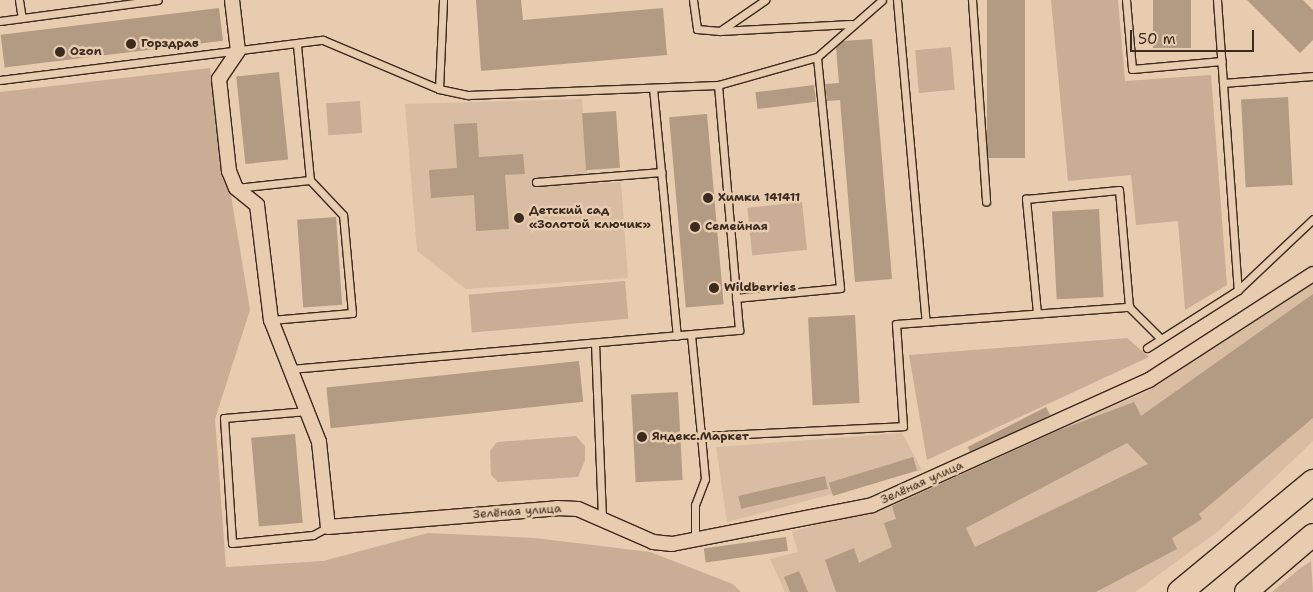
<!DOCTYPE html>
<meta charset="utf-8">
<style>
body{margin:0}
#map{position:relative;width:1313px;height:592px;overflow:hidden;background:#e8ccaf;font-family:"Shantell Sans",sans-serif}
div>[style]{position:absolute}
.built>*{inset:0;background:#d8bda2}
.green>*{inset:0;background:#c9ae95;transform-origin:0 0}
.building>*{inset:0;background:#b39a82;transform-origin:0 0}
.roads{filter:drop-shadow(1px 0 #3b2a1e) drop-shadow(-1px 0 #3b2a1e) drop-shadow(0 1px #3b2a1e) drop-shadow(0 -1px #3b2a1e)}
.service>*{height:7px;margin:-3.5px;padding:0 3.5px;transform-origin:3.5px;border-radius:3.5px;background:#e8ccaf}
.minor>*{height:14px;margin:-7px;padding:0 7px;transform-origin:7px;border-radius:7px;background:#e8ccaf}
.primary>*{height:22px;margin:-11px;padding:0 11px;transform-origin:11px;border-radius:11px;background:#e8ccaf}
.trunk>*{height:24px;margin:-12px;padding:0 12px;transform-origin:12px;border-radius:12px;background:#e8ccaf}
.dots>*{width:14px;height:14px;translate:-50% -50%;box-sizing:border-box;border:2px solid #e8ccaf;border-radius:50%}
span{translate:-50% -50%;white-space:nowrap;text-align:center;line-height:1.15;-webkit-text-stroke:5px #e8ccaf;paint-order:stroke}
.poi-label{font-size:12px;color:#3b2a1e;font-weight:700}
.left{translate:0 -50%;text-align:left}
.street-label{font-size:12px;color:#3b2a1e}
.scale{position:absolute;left:1130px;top:30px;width:124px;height:22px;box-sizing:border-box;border:2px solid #3b2a1e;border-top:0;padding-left:6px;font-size:15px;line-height:18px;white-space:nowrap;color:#3b2a1e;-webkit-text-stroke:4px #e8ccaf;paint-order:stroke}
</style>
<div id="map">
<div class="built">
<div style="clip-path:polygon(582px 99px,588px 184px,621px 182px,628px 278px,466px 289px,417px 251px,405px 104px)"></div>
<div style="clip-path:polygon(1313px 284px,1313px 441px,1220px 530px,1135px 592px,785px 592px,770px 559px,798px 552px,792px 532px,886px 504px,1148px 391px)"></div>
<div style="clip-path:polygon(902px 433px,922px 470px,727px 522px,716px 447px)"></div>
</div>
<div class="green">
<div style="clip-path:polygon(1051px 0,1118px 0,1125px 81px,1211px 75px,1227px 285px,1185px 310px,1178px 221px,1136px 225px,1131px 175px,1068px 181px)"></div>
<div style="left:951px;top:47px;width:43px;height:36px;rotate:85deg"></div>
<div style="clip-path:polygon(210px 68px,250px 310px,215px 419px,226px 567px,323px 561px,428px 533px,535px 538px,650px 552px,733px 584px,741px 592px,0 592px,0 92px)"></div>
<div style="left:360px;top:101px;width:32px;height:34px;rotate:86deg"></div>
<div style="left:802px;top:202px;width:48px;height:55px;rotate:84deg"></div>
<div style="left:625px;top:281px;width:38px;height:157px;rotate:85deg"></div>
<div style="clip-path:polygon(1127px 338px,1149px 357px,927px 460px,909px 355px)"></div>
<div style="clip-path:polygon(576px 436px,585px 446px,585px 460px,578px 477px,498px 482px,491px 475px,490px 451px,497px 442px)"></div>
<div style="clip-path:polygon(1311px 561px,1313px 592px,1272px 592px,1298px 570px)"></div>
</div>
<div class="building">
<div style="clip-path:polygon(476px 0,521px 0,523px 20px,663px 8px,667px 55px,481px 71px)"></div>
<div style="left:987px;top:0;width:38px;height:158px"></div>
<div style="left:1153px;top:0;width:38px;height:48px"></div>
<div style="clip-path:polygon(1247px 0,1303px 0,1313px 10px,1313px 40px,1300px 53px)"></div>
<div style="left:219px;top:8px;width:33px;height:220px;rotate:83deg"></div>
<div style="clip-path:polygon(872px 39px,892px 279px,855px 282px,840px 100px,827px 101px,825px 84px,839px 83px,836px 47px,843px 41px)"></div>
<div style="left:279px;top:72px;width:88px;height:43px;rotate:84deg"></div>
<div style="left:814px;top:85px;width:17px;height:59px;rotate:83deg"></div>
<div style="left:1288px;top:97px;width:88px;height:47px;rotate:87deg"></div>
<div style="left:616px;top:111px;width:57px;height:34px;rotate:86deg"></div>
<div style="left:707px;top:114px;width:191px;height:38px;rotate:85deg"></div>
<div style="clip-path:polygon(477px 123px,479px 157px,523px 154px,525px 174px,505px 175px,509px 229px,476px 231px,474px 195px,431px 198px,429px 170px,457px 168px,454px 124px)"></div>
<div style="left:1099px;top:209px;width:88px;height:47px;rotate:87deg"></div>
<div style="left:336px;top:217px;width:88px;height:39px;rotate:86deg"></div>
<div style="clip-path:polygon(evenodd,1313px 294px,1313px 418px,1199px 514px,1202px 519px,1172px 538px,1177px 549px,1096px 592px,836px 592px,825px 560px,854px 548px,859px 563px,892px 547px,884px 523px,896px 519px,892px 506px,1057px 431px,1134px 402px,1141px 416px,1313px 294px,1127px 443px,1148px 464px,975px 547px,966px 528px,1127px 443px)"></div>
<div style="left:855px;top:315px;width:88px;height:47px;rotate:87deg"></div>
<div style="left:579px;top:361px;width:41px;height:254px;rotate:84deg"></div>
<div style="left:678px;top:392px;width:88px;height:47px;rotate:87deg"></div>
<div style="left:1046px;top:407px;width:9px;height:88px;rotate:63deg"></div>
<div style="left:295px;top:434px;width:89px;height:44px;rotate:85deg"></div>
<div style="left:913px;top:457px;width:14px;height:88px;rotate:73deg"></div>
<div style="left:825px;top:476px;width:13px;height:89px;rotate:77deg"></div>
<div style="left:786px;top:537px;width:14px;height:83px;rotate:82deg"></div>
<div style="clip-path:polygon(799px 571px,808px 592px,790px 592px,784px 577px)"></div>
</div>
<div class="roads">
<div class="service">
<div style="left:19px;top:0;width:18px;rotate:81deg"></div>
<div style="left:693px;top:0;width:29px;rotate:82deg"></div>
<div style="left:697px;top:29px;width:23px;rotate:5deg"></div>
<div style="left:720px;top:31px;width:131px;rotate:-3.1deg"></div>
<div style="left:897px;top:0;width:323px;rotate:84.9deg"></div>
<div style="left:972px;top:0;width:202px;rotate:86deg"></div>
<div style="left:1126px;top:0;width:69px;rotate:85deg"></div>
<div style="left:1132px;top:69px;width:90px;rotate:-5.1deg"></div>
<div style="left:1217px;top:0;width:291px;rotate:85.9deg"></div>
<div style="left:0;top:21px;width:159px;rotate:-7.6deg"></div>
<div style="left:720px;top:31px;width:55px;rotate:-34.6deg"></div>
<div style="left:0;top:80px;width:325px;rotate:-7.1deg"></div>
<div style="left:323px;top:40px;width:126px;rotate:22.9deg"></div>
<div style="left:439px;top:89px;width:30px;rotate:12deg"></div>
<div style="left:468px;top:95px;width:250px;rotate:-2.3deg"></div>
<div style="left:718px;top:85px;width:103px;rotate:-15.8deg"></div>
<div style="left:817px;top:57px;width:86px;rotate:-41.2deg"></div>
<div style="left:1223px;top:83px;width:90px;rotate:-4.4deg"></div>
<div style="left:653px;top:88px;width:249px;rotate:84.5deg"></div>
<div style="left:439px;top:89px;width:89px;rotate:-87.4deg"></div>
<div style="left:536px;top:182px;width:126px;rotate:-4.5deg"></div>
<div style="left:236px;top:188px;width:74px;rotate:-6.2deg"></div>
<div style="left:310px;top:180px;width:137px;rotate:-95.5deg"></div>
<div style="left:736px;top:298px;width:104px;rotate:-5.5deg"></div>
<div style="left:840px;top:288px;width:232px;rotate:-95.7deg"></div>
<div style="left:1037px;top:313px;width:115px;rotate:-95.5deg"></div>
<div style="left:1026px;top:199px;width:93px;rotate:-5.5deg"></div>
<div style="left:1119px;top:190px;width:117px;rotate:85.1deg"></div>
<div style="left:1129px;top:307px;width:45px;rotate:45deg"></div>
<div style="left:271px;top:320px;width:81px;rotate:-4.9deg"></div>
<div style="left:352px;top:313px;width:98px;rotate:-95.2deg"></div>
<div style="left:343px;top:215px;width:48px;rotate:-133.3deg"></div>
<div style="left:691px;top:335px;width:101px;rotate:84.3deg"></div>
<div style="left:595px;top:343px;width:174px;rotate:87.7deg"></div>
<div style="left:1147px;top:348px;width:108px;rotate:-32.5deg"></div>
<div style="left:1238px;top:290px;width:103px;rotate:-43.4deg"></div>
<div style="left:291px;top:369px;width:450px;rotate:-5deg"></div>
<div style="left:739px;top:330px;width:246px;rotate:-94.9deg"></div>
<div style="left:307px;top:411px;width:83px;rotate:175.2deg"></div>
<div style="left:224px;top:418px;width:125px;rotate:86.3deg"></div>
<div style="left:232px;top:543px;width:81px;rotate:-5.6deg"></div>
<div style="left:313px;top:535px;width:17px;rotate:-28deg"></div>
<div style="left:695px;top:540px;width:35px;rotate:-90deg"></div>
<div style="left:695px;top:505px;width:28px;rotate:-69deg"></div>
<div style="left:705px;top:479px;width:43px;rotate:-95.3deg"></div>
<div style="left:701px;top:436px;width:202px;rotate:-2.8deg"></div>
<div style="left:903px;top:426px;width:102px;rotate:-93.9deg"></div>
<div style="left:896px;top:324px;width:234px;rotate:-4.2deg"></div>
</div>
<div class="minor">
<div style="left:232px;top:0;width:51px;rotate:83.3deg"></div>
<div style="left:238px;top:51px;width:34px;rotate:124deg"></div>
<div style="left:219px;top:79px;width:93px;rotate:83.8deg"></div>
<div style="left:229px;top:171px;width:18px;rotate:68deg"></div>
<div style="left:236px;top:188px;width:27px;rotate:39deg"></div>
<div style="left:257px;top:205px;width:116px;rotate:83.1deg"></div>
<div style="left:271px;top:320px;width:131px;rotate:68.5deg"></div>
<div style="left:319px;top:442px;width:85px;rotate:84deg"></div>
<div style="left:328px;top:527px;width:230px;rotate:-4.7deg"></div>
<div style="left:557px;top:508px;width:21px;rotate:3deg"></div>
<div style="left:578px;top:509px;width:82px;rotate:23.7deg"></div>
<div style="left:653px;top:542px;width:19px;rotate:6deg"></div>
<div style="left:672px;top:544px;width:204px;rotate:-11deg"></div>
<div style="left:872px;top:505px;width:304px;rotate:-24.3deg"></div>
<div style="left:1149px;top:380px;width:195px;rotate:-32.9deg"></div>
</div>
<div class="primary">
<div style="left:1246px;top:592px;width:88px;rotate:-40.4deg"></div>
</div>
<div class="trunk">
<div style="left:1180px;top:592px;width:173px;rotate:-39.6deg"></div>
</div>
</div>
<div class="dots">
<div style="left:131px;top:44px;background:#3b2a1e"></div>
<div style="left:60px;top:52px;background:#3b2a1e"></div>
<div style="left:708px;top:198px;background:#3b2a1e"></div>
<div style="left:519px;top:218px;background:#3b2a1e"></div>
<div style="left:695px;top:227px;background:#3b2a1e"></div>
<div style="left:714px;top:288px;background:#3b2a1e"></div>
<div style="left:642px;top:437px;background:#3b2a1e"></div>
</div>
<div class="poi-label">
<span class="left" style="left:141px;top:44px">Горздрав</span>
<span class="left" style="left:70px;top:52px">Ozon</span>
<span class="left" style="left:718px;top:198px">Химки 141411</span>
<span class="left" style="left:529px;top:218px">Детский сад<br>«Золотой ключик»</span>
<span class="left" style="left:705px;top:227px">Семейная</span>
<span class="left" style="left:724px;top:288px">Wildberries</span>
<span class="left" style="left:652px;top:437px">Яндекс.Маркет</span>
</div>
<div class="street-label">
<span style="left:922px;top:483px;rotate:-24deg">Зелёная улица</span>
<span style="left:517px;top:512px;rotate:-4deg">Зелёная улица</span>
</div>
<div class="scale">50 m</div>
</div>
